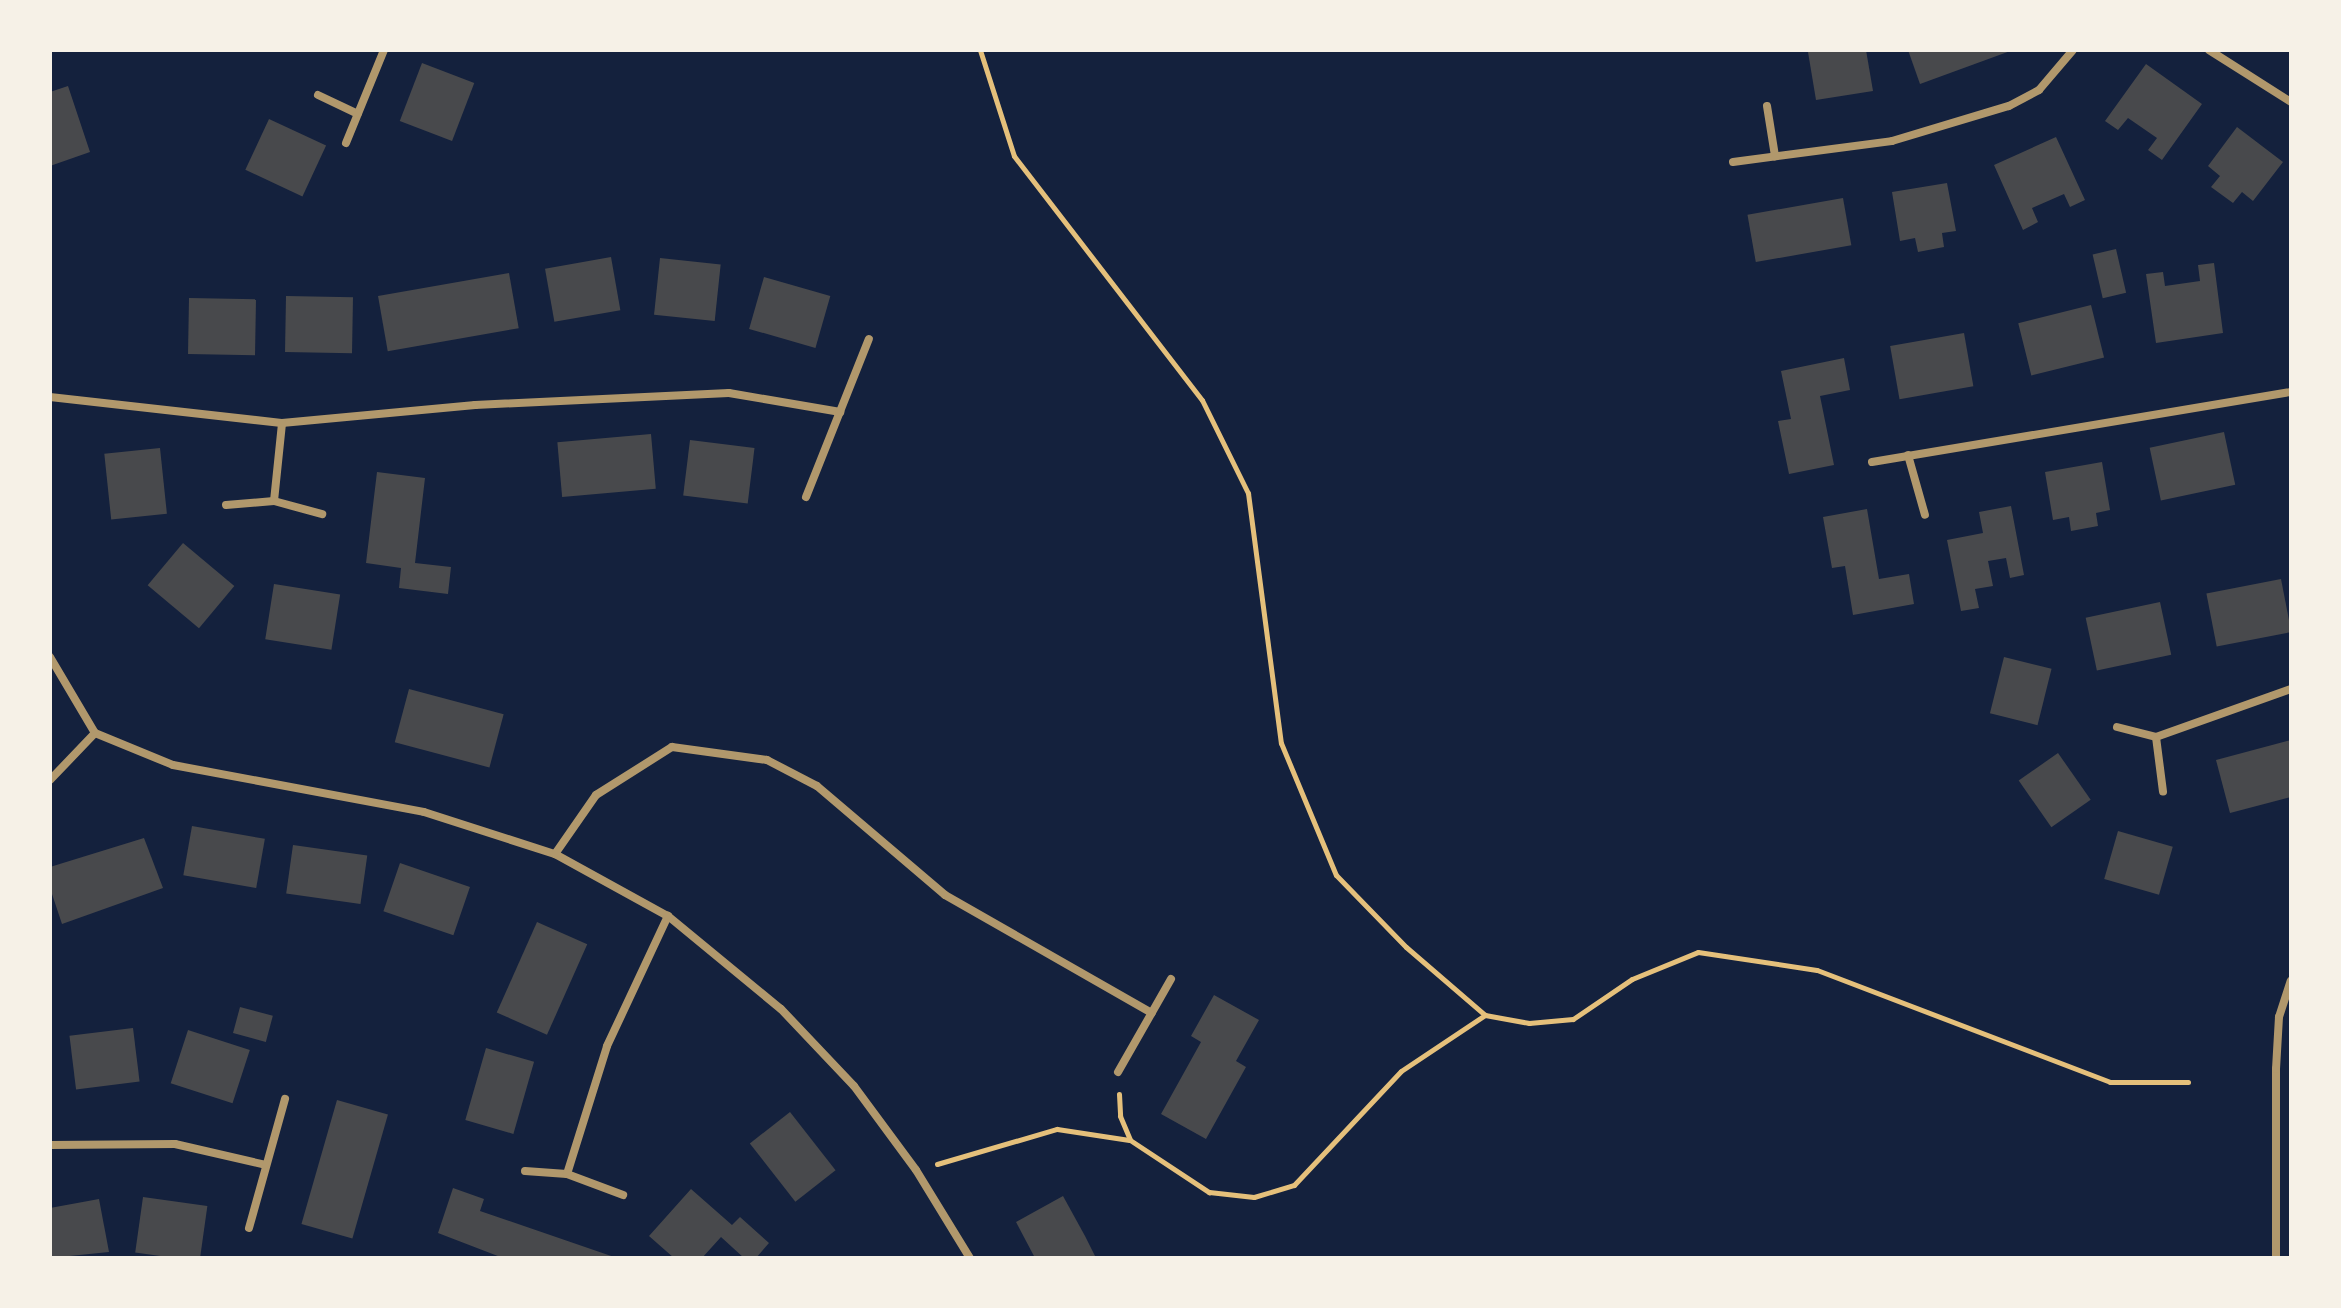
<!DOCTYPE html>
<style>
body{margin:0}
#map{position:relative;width:2341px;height:1308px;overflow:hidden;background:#14213d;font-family:"Sofia Sans Condensed",sans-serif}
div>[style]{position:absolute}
.building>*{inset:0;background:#48494c;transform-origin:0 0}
.path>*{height:5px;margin:-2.5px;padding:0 2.5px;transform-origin:2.5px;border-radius:2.5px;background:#e5c07b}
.minor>*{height:8px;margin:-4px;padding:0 4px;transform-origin:4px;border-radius:4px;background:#b1986c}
span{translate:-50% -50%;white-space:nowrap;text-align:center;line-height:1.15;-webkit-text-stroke:6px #f6f1e7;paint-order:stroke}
.frame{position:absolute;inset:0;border:52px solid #f6f1e7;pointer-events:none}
</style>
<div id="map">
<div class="building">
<div style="clip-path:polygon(1866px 50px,1873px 91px,1816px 100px,1808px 52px)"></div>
<div style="clip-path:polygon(1908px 50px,2013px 50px,1920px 84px)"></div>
<div style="left:422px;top:63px;width:56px;height:62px;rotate:21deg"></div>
<div style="clip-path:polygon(2146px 64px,2202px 104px,2162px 160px,2148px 150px,2157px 138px,2128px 118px,2118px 130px,2105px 121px)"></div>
<div style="clip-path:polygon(68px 86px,90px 152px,50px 166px,50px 92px)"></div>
<div style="left:269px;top:119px;width:63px;height:56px;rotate:25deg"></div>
<div style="clip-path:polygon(2237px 127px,2283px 162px,2253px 201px,2242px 192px,2233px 203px,2211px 187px,2220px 176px,2208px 166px)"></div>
<div style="clip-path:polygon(2056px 137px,2085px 200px,2070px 207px,2064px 194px,2032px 208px,2038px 222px,2023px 230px,1994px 165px)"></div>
<div style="clip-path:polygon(1947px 183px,1956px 231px,1942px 233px,1944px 247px,1918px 252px,1915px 238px,1900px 241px,1892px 192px)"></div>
<div style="left:1843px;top:198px;width:48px;height:97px;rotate:80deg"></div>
<div style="left:2116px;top:249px;width:45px;height:24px;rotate:77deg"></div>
<div style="left:611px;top:257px;width:54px;height:67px;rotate:80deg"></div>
<div style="left:660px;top:258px;width:61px;height:57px;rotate:6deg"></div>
<div style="clip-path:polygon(2214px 263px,2223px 333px,2156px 343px,2146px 274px,2163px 272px,2165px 286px,2200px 281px,2198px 265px)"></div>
<div style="left:509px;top:273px;width:56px;height:133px;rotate:80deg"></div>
<div style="left:764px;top:277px;width:69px;height:54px;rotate:16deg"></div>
<div style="left:286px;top:296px;width:67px;height:56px;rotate:1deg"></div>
<div style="left:189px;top:298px;width:67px;height:56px;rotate:1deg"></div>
<div style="left:2091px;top:305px;width:54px;height:75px;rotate:76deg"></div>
<div style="left:1964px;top:333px;width:54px;height:75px;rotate:80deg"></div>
<div style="clip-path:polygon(1844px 358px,1850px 390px,1820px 396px,1834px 465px,1789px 474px,1778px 421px,1791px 419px,1781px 371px)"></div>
<div style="left:2224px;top:432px;width:54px;height:76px;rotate:78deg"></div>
<div style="left:651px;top:434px;width:55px;height:94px;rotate:85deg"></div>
<div style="left:690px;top:440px;width:65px;height:56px;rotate:7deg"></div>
<div style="left:160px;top:448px;width:66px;height:56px;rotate:84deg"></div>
<div style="clip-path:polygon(2102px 462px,2110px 510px,2096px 513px,2098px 526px,2071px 531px,2069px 517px,2053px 520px,2045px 472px)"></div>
<div style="clip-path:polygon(377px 472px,425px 478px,415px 563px,451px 567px,448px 594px,399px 588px,401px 568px,366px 563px)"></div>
<div style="clip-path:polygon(2011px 506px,2024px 575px,2010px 578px,2006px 558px,1988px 561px,1993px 586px,1975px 589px,1979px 608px,1961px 611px,1947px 540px,1983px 533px,1979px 512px)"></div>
<div style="clip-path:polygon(1867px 509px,1879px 579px,1909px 574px,1914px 604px,1853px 615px,1845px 566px,1832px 568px,1823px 517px)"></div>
<div style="left:183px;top:543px;width:67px;height:55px;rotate:40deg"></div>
<div style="left:2281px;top:579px;width:54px;height:76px;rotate:79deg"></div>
<div style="left:274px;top:584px;width:67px;height:56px;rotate:9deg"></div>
<div style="left:2160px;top:602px;width:54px;height:76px;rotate:78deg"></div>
<div style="left:2004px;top:657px;width:49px;height:58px;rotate:14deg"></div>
<div style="left:409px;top:689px;width:98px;height:55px;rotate:15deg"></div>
<div style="clip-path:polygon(2291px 740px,2291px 797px,2230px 813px,2216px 760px)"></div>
<div style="left:2058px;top:753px;width:57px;height:48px;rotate:55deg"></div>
<div style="left:192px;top:826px;width:74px;height:50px;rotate:10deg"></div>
<div style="left:2118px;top:831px;width:57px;height:50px;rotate:16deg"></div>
<div style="clip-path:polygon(144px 838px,163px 888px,62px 924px,50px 888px,50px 867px)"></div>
<div style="left:293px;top:845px;width:75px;height:49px;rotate:8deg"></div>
<div style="left:400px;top:863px;width:74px;height:51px;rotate:19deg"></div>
<div style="left:537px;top:922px;width:55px;height:99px;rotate:24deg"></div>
<div style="clip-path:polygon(1214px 995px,1259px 1020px,1236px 1061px,1246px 1067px,1206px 1139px,1161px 1114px,1201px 1042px,1191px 1036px)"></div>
<div style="left:240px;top:1007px;width:34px;height:27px;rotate:15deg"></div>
<div style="left:133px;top:1028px;width:54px;height:64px;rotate:83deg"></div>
<div style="left:188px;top:1030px;width:65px;height:56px;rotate:18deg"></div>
<div style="left:486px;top:1048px;width:50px;height:75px;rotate:16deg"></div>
<div style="left:337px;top:1100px;width:53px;height:129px;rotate:16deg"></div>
<div style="left:790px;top:1112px;width:74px;height:51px;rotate:52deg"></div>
<div style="clip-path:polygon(453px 1188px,484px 1199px,480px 1211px,617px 1258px,503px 1258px,438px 1233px)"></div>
<div style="clip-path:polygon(691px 1189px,732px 1225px,740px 1217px,769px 1243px,756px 1258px,744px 1258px,721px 1237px,702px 1258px,674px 1258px,649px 1236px)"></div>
<div style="clip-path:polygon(1063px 1196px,1085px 1236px,1096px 1258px,1035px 1258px,1016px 1222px)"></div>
<div style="left:143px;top:1197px;width:65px;height:56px;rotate:8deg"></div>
<div style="clip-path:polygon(99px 1199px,109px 1252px,50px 1258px,50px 1208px)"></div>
</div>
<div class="path">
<div style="left:980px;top:50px;width:111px;rotate:72.2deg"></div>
<div style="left:1014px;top:156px;width:308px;rotate:52.4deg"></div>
<div style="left:1202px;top:400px;width:104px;rotate:63.7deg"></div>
<div style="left:1248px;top:493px;width:252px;rotate:82.5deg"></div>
<div style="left:1281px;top:743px;width:143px;rotate:67.4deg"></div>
<div style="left:1336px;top:875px;width:100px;rotate:45.8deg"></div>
<div style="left:1406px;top:947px;width:104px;rotate:40.7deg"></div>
<div style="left:1485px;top:1015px;width:45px;rotate:10.3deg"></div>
<div style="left:1529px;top:1023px;width:44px;rotate:-5.2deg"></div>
<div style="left:1573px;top:1019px;width:71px;rotate:-34.1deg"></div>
<div style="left:1632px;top:979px;width:71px;rotate:-22.2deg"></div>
<div style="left:1698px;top:952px;width:120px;rotate:8.6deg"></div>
<div style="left:1817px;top:970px;width:314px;rotate:20.9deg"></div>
<div style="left:2110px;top:1082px;width:78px"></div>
<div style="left:1119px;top:1094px;width:22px;rotate:87deg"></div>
<div style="left:1120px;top:1116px;width:26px;rotate:67deg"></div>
<div style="left:1130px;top:1140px;width:95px;rotate:33.4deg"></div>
<div style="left:1209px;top:1192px;width:45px;rotate:6.3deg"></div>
<div style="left:1254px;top:1197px;width:42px;rotate:-16.7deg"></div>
<div style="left:1294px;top:1185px;width:156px;rotate:-46.8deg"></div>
<div style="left:1401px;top:1071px;width:101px;rotate:-33.7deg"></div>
<div style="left:937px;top:1164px;width:125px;rotate:-16.3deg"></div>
<div style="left:1057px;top:1129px;width:73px;rotate:8.7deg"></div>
</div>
<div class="minor">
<div style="left:2209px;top:50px;width:97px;rotate:32.4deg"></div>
<div style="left:318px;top:95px;width:44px;rotate:25.4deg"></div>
<div style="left:1767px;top:106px;width:51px;rotate:80.9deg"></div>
<div style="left:346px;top:143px;width:100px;rotate:-67.8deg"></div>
<div style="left:1733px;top:162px;width:160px;rotate:-7.5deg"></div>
<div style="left:1892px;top:141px;width:122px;rotate:-16.7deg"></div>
<div style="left:2009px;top:106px;width:34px;rotate:-28deg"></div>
<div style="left:2039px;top:90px;width:52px;rotate:-49.6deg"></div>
<div style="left:50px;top:397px;width:233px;rotate:6.4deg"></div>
<div style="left:282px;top:423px;width:194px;rotate:-5.3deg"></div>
<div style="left:475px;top:405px;width:254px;rotate:-2.7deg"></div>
<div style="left:729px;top:393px;width:113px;rotate:9.7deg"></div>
<div style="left:1908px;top:455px;width:62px;rotate:74.2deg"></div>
<div style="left:1872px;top:462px;width:425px;rotate:-9.5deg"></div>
<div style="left:806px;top:497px;width:170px;rotate:-68.3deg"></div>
<div style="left:274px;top:501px;width:78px;rotate:-84.1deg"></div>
<div style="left:226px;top:505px;width:48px;rotate:-4.8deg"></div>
<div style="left:274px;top:501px;width:50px;rotate:15.2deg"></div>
<div style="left:50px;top:657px;width:88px;rotate:59.4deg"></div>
<div style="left:2117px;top:727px;width:40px;rotate:14.4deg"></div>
<div style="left:2156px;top:737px;width:55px;rotate:82.7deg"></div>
<div style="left:95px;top:733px;width:84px;rotate:22.3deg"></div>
<div style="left:173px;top:765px;width:255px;rotate:10.6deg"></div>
<div style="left:424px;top:812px;width:138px;rotate:17.8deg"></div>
<div style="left:555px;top:854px;width:129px;rotate:28.8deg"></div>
<div style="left:668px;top:916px;width:146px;rotate:39.5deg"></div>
<div style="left:781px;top:1009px;width:106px;rotate:46.5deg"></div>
<div style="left:854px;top:1086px;width:104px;rotate:53.6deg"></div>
<div style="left:916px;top:1170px;width:103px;rotate:58.5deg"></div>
<div style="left:2156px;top:737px;width:143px;rotate:-19.6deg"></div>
<div style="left:50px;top:780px;width:65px;rotate:-46.2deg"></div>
<div style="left:555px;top:854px;width:72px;rotate:-55.2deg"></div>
<div style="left:596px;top:795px;width:90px;rotate:-32.3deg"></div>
<div style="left:672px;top:747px;width:96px;rotate:7.8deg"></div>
<div style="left:767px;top:760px;width:56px;rotate:27.5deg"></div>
<div style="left:817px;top:786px;width:168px;rotate:40.4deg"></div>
<div style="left:945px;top:895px;width:238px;rotate:29.7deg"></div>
<div style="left:1118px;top:1072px;width:107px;rotate:-60.3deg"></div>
<div style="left:50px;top:1145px;width:125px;rotate:-0.5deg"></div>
<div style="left:175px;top:1144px;width:93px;rotate:13deg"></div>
<div style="left:525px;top:1171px;width:42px;rotate:4.1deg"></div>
<div style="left:567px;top:1174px;width:60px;rotate:20.6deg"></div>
<div style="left:567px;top:1174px;width:134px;rotate:-72.6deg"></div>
<div style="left:607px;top:1046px;width:144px;rotate:-64.9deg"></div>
<div style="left:249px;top:1228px;width:134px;rotate:-74.4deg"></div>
<div style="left:2276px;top:1258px;width:189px;rotate:-90deg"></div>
<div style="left:2276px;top:1069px;width:52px;rotate:-86.7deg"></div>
<div style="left:2279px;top:1017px;width:38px;rotate:-72deg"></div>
</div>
<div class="frame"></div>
</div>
